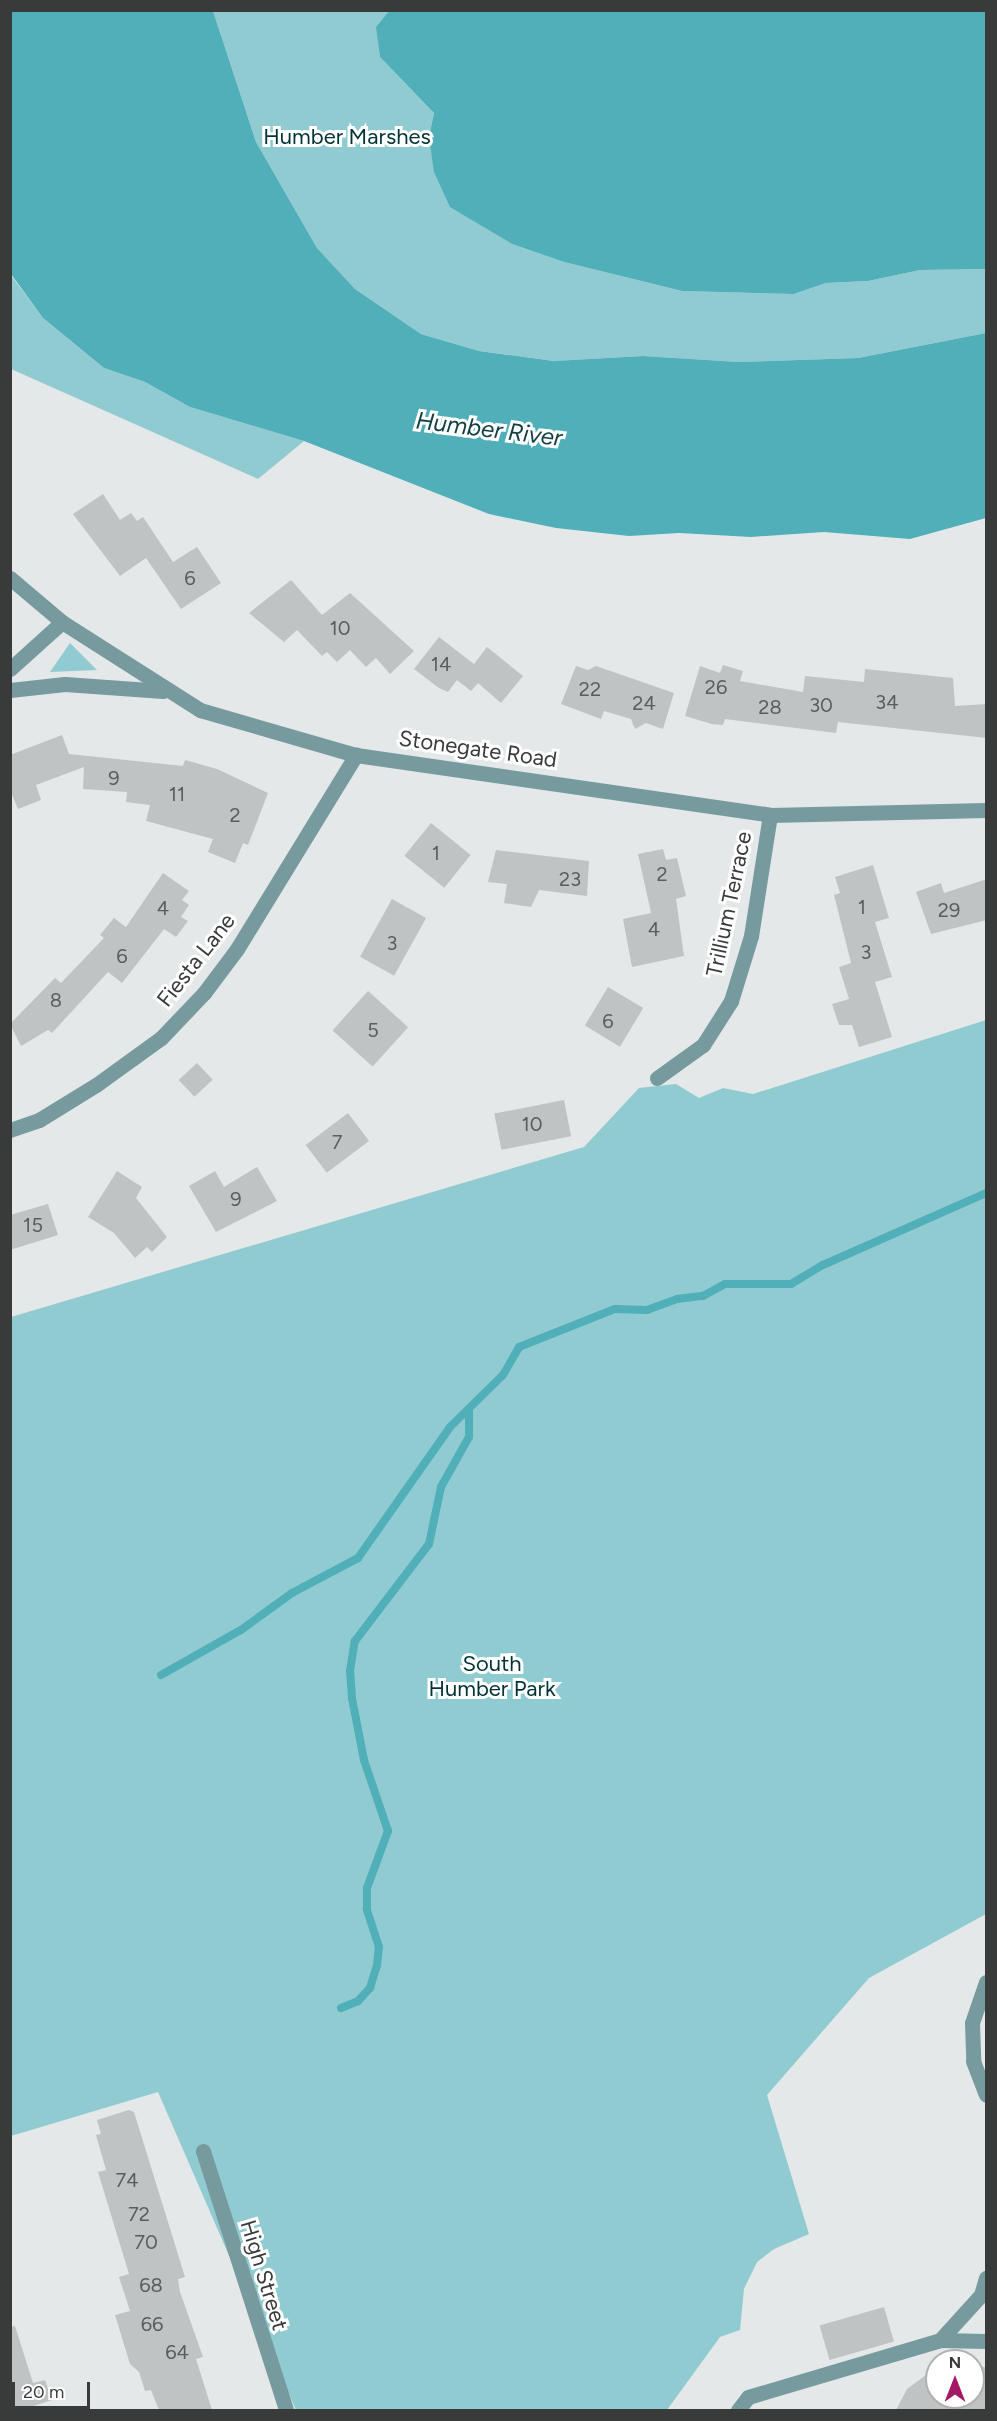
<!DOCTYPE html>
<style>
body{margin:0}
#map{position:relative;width:997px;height:2421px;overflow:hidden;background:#e4e8e9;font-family:Figtree,sans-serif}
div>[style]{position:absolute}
.green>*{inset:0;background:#90cbd1}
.water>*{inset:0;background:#51afb9}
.stream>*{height:8px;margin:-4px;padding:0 4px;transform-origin:4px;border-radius:4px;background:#51afb9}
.building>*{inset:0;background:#bfc3c3;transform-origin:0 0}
.minor>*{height:15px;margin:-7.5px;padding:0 7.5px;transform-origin:7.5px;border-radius:7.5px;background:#769a9e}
span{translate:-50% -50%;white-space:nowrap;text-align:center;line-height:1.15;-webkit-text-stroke:6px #fff;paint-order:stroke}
.number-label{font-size:20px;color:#5a5d5d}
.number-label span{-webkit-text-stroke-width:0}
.park-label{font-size:22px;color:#033337}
.street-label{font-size:22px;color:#393b3b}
.water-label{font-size:24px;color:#133f44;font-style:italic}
.frame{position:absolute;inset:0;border:12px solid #393b3b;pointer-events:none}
.north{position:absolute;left:925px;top:2349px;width:60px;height:60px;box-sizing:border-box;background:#fff;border:2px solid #b0b1b1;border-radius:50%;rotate:0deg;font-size:16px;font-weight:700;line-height:24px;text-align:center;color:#393b3b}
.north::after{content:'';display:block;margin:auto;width:21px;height:27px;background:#a31963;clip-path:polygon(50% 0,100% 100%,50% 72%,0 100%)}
.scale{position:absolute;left:12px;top:2382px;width:78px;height:27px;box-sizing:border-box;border:3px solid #393b3b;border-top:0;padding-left:8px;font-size:18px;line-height:21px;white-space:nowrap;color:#393b3b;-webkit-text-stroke:4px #fff;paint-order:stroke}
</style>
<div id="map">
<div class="green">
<div style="clip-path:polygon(213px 11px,390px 11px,377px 27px,380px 57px,434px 113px,429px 137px,484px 227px,512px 244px,564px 262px,682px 291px,794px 294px,826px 283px,868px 281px,920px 270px,986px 269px,986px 333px,858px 358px,739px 362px,643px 356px,555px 361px,479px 351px,421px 334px,355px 289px,317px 248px,256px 142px)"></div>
<div style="clip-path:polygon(10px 274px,43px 318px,104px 368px,145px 382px,190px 407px,304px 441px,258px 479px,11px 369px)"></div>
<div style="clip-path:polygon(70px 643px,97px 670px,50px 672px)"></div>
<div style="clip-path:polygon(986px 1020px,986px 1914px,869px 1978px,767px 2095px,809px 2234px,774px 2249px,757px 2262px,744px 2289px,740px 2330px,720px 2337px,667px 2410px,296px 2410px,158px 2092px,11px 2136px,11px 1317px,584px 1147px,639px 1088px,676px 1084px,699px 1098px,723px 1088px,753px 1094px)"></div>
</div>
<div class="water">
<div style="clip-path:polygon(390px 10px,986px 11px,986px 269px,920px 270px,868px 281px,826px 283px,794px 294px,682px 291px,564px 262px,512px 244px,450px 207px,434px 172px,429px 137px,434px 113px,380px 57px,376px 27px)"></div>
<div style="clip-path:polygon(10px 11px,213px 11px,256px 142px,317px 248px,355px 289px,421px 334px,479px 351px,554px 361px,643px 356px,739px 362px,858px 358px,986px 333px,986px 518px,910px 539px,824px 532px,751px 537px,679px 533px,629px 536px,556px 528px,489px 514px,304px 441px,190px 407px,145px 382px,104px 368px,43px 318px,11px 274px)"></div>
</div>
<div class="stream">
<div style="left:161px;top:1675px;width:92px;rotate:-29.4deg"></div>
<div style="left:241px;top:1630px;width:63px;rotate:-36deg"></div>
<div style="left:292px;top:1593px;width:75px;rotate:-27.9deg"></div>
<div style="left:358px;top:1558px;width:160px;rotate:-54.9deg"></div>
<div style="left:450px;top:1427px;width:74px;rotate:-44.5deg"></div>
<div style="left:503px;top:1375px;width:32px;rotate:-60deg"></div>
<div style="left:519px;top:1347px;width:103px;rotate:-21.6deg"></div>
<div style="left:615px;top:1309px;width:32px;rotate:2deg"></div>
<div style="left:647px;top:1310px;width:32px;rotate:-20deg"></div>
<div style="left:677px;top:1299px;width:26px;rotate:-7deg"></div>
<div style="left:703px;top:1296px;width:25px;rotate:-29deg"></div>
<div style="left:725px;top:1284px;width:66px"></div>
<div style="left:791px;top:1284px;width:37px;rotate:-31deg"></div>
<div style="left:823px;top:1265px;width:178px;rotate:-23.8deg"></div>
<div style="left:341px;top:2008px;width:18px;rotate:-22deg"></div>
<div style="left:358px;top:2001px;width:18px;rotate:-47deg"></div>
<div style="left:370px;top:1988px;width:24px;rotate:-73deg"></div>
<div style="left:377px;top:1965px;width:18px;rotate:-84deg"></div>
<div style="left:379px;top:1947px;width:40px;rotate:-108deg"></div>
<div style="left:367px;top:1909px;width:21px;rotate:-90deg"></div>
<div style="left:367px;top:1888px;width:61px;rotate:-69.8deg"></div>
<div style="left:388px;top:1831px;width:75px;rotate:-108.7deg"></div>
<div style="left:364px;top:1760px;width:63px;rotate:-101deg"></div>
<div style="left:352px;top:1698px;width:27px;rotate:-94deg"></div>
<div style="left:350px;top:1671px;width:30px;rotate:-81deg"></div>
<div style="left:355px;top:1641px;width:122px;rotate:-52.7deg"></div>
<div style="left:429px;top:1544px;width:58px;rotate:-78.1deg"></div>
<div style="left:441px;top:1487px;width:57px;rotate:-60.8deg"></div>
<div style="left:469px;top:1437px;width:27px;rotate:-90deg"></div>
</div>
<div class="building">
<div style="clip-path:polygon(103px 494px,120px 520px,131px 513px,137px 521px,143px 517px,173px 562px,197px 547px,221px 583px,181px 609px,146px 558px,120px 576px,73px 514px)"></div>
<div style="clip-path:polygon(291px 580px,322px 615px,350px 593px,414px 651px,390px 674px,376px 658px,366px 667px,350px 650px,337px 662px,327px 652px,322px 656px,297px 630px,284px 642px,249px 613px)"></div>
<div style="clip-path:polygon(439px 637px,474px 664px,487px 647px,523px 676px,501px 703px,478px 683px,471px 691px,457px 680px,448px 692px,439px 688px,414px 669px)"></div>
<div style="clip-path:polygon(723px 665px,743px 671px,740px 681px,803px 692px,805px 676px,864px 682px,865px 669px,953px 678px,955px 706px,987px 704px,987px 738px,838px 722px,836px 733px,725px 719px,723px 725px,712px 724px,685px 716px,700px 666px,720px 673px)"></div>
<div style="clip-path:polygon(576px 666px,588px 670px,596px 666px,674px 693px,663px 729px,646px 723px,635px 729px,631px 719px,604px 711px,601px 719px,561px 704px)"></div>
<div style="clip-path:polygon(62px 735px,69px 754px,183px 766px,185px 760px,217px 769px,268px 793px,248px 845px,243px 843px,235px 863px,208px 852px,213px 839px,146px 821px,150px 805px,126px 802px,127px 792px,83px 789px,84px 767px,36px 785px,41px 800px,18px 809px,10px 790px,10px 755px)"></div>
<div style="left:431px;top:823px;width:51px;height:42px;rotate:39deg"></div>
<div style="clip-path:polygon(663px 849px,666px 860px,677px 858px,686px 896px,676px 899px,684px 956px,632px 967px,623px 919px,651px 913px,638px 854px)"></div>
<div style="clip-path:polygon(496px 850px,589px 861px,587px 896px,539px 890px,531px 907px,504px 903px,507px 884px,488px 882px)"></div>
<div style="clip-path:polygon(873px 865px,889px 918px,875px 922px,892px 977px,875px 982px,892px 1037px,859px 1047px,852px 1025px,839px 1025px,832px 1004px,849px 999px,839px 967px,851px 963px,834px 895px,840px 893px,835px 877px)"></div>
<div style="clip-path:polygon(163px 873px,189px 891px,182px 900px,189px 905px,181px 917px,188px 921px,176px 937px,164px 929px,122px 983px,108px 972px,52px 1033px,48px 1030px,21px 1046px,10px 1024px,55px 978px,61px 983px,104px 938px,100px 935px,114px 918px,126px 927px)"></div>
<div style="clip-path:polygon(987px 879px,987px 920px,931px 934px,916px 892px,941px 883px,944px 893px)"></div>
<div style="left:392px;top:899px;width:39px;height:66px;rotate:29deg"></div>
<div style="left:608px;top:987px;width:41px;height:45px;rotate:31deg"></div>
<div style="left:368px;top:991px;width:54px;height:53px;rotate:42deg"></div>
<div style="left:197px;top:1063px;width:23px;height:25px;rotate:47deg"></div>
<div style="left:564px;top:1100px;width:37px;height:71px;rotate:79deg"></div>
<div style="left:348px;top:1113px;width:35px;height:53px;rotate:53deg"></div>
<div style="clip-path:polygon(257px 1167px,277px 1201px,216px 1232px,189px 1186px,215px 1171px,224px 1187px)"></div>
<div style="clip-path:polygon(117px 1171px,142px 1187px,136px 1198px,167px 1237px,152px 1252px,147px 1247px,135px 1258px,114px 1233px,88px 1217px)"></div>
<div style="clip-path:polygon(48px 1204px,58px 1235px,10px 1250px,10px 1215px)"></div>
<div style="clip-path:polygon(129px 2110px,134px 2112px,185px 2277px,178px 2279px,180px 2292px,203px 2357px,196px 2359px,212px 2410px,159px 2410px,151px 2390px,145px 2391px,139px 2372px,130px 2364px,115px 2315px,130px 2311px,119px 2277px,129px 2274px,98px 2172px,106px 2170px,96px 2135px,101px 2134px,97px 2120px)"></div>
<div style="left:884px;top:2307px;width:36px;height:67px;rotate:74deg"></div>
<div style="clip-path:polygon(15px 2326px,33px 2383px,45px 2380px,52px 2400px,21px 2410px,10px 2410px,10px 2327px)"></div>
<div style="clip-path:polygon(973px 2364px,987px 2368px,987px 2410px,896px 2410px,907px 2389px,937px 2367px,937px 2397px,973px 2397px)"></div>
</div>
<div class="minor">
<div style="left:10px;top:578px;width:68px;rotate:40.2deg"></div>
<div style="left:62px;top:622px;width:164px;rotate:32.5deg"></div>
<div style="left:200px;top:710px;width:162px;rotate:16.1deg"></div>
<div style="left:356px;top:755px;width:418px;rotate:8.2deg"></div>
<div style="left:770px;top:815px;width:216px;rotate:-1.3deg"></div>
<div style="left:10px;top:669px;width:70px;rotate:-42.1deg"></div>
<div style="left:10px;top:690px;width:55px;rotate:-6.2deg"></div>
<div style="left:65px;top:684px;width:98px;rotate:4.1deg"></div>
<div style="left:657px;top:1078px;width:57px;rotate:-35.7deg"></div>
<div style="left:703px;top:1045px;width:52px;rotate:-57.5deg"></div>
<div style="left:731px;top:1001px;width:68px;rotate:-72.9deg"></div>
<div style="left:751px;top:936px;width:122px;rotate:-81.1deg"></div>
<div style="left:10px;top:1130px;width:31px;rotate:-19deg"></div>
<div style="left:39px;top:1120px;width:67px;rotate:-31.6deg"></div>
<div style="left:96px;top:1085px;width:80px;rotate:-35.9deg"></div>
<div style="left:161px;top:1038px;width:62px;rotate:-46.3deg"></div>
<div style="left:204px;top:993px;width:55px;rotate:-53.1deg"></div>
<div style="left:237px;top:949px;width:228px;rotate:-58.5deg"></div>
<div style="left:986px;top:1982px;width:43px;rotate:108.9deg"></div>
<div style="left:972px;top:2023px;width:38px;rotate:88deg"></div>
<div style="left:973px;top:2061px;width:36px;rotate:69deg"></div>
<div style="left:203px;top:2151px;width:272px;rotate:72.2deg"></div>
<div style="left:940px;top:2340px;width:61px;rotate:-47.7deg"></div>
<div style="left:981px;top:2295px;width:18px;rotate:-74deg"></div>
<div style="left:738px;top:2410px;width:16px;rotate:-52deg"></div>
<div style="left:748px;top:2397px;width:200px;rotate:-16.5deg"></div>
<div style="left:940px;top:2340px;width:46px;rotate:1.2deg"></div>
</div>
<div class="number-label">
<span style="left:190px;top:578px">6</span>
<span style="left:340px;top:628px">10</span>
<span style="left:441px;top:664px">14</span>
<span style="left:716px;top:687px">26</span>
<span style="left:590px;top:689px">22</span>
<span style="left:887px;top:702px">34</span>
<span style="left:644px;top:703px">24</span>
<span style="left:821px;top:705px">30</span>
<span style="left:770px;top:707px">28</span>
<span style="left:114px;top:778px">9</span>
<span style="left:177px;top:794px">11</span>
<span style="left:235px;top:815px">2</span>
<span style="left:436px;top:853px">1</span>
<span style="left:662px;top:874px">2</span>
<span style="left:570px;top:879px">23</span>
<span style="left:862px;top:907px">1</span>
<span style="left:163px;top:908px">4</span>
<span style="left:949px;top:910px">29</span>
<span style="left:654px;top:929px">4</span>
<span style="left:392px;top:943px">3</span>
<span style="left:866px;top:952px">3</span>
<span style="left:122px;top:956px">6</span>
<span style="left:56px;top:1000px">8</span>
<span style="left:608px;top:1021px">6</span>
<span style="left:373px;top:1030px">5</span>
<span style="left:532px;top:1124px">10</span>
<span style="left:337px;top:1142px">7</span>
<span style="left:236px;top:1199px">9</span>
<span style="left:33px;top:1225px">15</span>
<span style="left:127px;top:2180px">74</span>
<span style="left:139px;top:2214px">72</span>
<span style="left:146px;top:2242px">70</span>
<span style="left:151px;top:2285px">68</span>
<span style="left:152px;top:2324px">66</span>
<span style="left:177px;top:2352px">64</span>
</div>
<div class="park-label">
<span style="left:347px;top:137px">Humber Marshes</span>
<span style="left:492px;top:1676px">South<br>Humber Park</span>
</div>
<div class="street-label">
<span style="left:478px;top:749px;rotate:8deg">Stonegate Road</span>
<span style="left:729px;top:904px;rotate:-78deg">Trillium Terrace</span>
<span style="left:196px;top:960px;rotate:-52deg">Fiesta Lane</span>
<span style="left:264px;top:2275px;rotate:73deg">High Street</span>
</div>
<div class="water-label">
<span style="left:489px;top:429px;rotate:7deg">Humber River</span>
</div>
<div class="frame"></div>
<div class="north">N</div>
<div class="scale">20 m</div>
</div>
